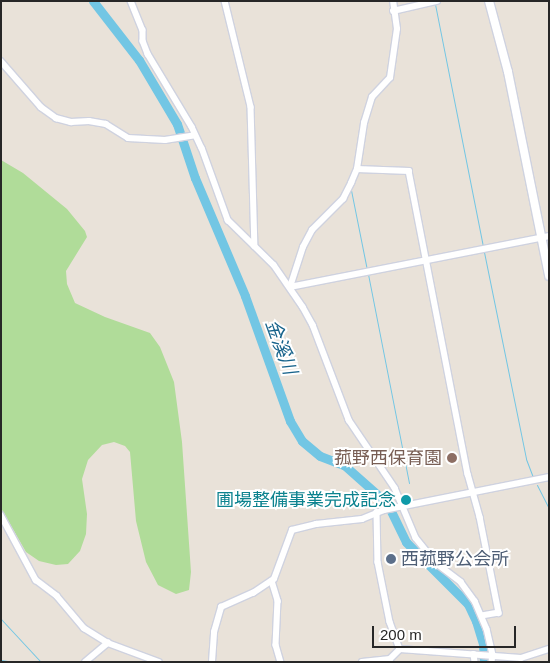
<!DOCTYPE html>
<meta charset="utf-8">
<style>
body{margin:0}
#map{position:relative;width:550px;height:663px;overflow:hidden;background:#e9e2d9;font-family:Helvetica,"Noto Sans JP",sans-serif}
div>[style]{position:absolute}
.green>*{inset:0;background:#b0dc99}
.stream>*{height:1px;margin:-0.5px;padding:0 0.5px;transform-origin:0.5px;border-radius:0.5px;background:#72c6e4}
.river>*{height:9px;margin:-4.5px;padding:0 4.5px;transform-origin:4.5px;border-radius:4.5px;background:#72c6e4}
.roads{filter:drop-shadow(1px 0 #cfd2df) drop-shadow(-1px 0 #cfd2df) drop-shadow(0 1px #cfd2df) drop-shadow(0 -1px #cfd2df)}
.minor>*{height:5.5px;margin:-2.75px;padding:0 2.75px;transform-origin:2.75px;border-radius:2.75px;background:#fff}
.secondary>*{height:8px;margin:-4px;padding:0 4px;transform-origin:4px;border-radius:4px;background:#fff}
.dots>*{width:14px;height:14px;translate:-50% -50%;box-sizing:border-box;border:2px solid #fff;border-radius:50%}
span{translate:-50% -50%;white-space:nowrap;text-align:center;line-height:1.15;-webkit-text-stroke:4px #fff;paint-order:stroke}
.education-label{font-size:18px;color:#785e54}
.right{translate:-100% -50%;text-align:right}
.culture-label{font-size:18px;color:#0d838f}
.service-label{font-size:18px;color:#4e5e75}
.left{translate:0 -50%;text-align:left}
.water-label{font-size:19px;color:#17638b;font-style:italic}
.frame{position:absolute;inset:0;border:2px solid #272727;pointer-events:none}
.scale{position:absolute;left:372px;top:626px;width:144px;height:22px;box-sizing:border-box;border:2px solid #272727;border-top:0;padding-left:6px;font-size:15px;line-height:18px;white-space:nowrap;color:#272727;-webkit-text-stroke:4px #fff;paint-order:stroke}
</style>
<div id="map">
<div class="green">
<div style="clip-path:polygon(1px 160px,23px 173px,67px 209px,85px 231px,87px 237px,66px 271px,67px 284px,75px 303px,105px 317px,150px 333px,160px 347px,174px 382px,182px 442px,191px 572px,189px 590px,176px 594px,158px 585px,146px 562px,136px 521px,130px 452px,125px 446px,114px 442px,102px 445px,88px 460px,82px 479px,87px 514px,86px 534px,80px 551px,68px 564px,56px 565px,39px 561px,26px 552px,1px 508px)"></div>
</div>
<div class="stream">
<div style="left:435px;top:4px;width:247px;rotate:78.8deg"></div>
<div style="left:351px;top:190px;width:82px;rotate:78.7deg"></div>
<div style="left:484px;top:252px;width:211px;rotate:78.5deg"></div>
<div style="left:526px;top:459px;width:19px;rotate:69deg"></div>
<div style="left:368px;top:274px;width:213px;rotate:78.9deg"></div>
<div style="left:537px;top:485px;width:27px;rotate:63deg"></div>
<div style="left:1px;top:619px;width:59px;rotate:47.1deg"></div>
<div style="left:1px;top:660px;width:13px;rotate:9deg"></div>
</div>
<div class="river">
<div style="left:93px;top:1px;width:75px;rotate:52.1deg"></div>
<div style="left:139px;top:60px;width:74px;rotate:59.3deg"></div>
<div style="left:177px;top:124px;width:57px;rotate:71.6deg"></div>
<div style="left:195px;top:178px;width:128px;rotate:67deg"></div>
<div style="left:245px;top:296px;width:133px;rotate:70.2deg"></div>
<div style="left:290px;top:421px;width:23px;rotate:59deg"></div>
<div style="left:302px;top:441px;width:23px;rotate:40deg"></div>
<div style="left:320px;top:456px;width:26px;rotate:21deg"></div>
<div style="left:344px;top:465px;width:57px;rotate:41.5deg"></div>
<div style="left:387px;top:503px;width:43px;rotate:64deg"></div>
<div style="left:406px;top:542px;width:88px;rotate:45deg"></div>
<div style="left:468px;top:604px;width:19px;rotate:65deg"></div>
<div style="left:476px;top:621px;width:24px;rotate:73deg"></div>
<div style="left:483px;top:644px;width:18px;rotate:87deg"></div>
</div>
<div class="roads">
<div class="minor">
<div style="left:131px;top:1px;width:31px;rotate:68deg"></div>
<div style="left:143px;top:30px;width:11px;rotate:90deg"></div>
<div style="left:143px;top:41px;width:14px;rotate:69deg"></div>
<div style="left:148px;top:54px;width:85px;rotate:58.9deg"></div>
<div style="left:192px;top:127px;width:23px;rotate:65deg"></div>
<div style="left:202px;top:148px;width:77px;rotate:70.1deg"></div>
<div style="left:228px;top:220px;width:64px;rotate:44.4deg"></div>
<div style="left:274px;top:265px;width:51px;rotate:55.4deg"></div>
<div style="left:303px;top:307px;width:21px;rotate:61deg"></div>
<div style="left:313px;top:325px;width:102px;rotate:69.2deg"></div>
<div style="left:349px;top:420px;width:82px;rotate:55.9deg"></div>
<div style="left:395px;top:488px;width:54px;rotate:67.2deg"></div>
<div style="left:416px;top:538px;width:32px;rotate:51deg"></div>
<div style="left:436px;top:563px;width:31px;rotate:37deg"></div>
<div style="left:461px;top:582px;width:24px;rotate:54deg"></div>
<div style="left:475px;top:601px;width:30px;rotate:67deg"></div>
<div style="left:487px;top:629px;width:27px;rotate:77deg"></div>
<div style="left:493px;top:655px;width:7px;rotate:98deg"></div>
<div style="left:225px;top:1px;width:109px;rotate:76.2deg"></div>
<div style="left:251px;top:107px;width:139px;rotate:88.4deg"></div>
<div style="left:393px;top:11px;width:45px;rotate:-12.8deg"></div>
<div style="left:1px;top:61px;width:61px;rotate:49deg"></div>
<div style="left:41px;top:107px;width:19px;rotate:36deg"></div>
<div style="left:56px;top:118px;width:16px;rotate:15deg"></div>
<div style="left:71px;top:122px;width:18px;rotate:-3deg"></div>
<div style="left:89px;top:121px;width:17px;rotate:10deg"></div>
<div style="left:106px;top:124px;width:26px;rotate:32deg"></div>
<div style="left:128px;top:138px;width:37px;rotate:3deg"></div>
<div style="left:165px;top:140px;width:30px;rotate:-9deg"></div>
<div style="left:357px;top:169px;width:52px;rotate:2.2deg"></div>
<div style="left:409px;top:171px;width:309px;rotate:79deg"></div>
<div style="left:468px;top:474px;width:45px;rotate:74.4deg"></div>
<div style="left:480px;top:517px;width:98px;rotate:78.8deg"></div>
<div style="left:499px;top:613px;width:17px;rotate:170deg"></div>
<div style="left:290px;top:287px;width:42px;rotate:-72deg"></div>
<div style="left:303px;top:247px;width:19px;rotate:-62deg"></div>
<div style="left:312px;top:230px;width:44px;rotate:-45deg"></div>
<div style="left:343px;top:199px;width:18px;rotate:-63deg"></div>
<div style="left:351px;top:183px;width:15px;rotate:-67deg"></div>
<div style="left:357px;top:169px;width:47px;rotate:-81.3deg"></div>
<div style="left:364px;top:123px;width:27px;rotate:-73deg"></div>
<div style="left:372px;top:97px;width:26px;rotate:-47deg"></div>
<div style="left:390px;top:78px;width:49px;rotate:-81.9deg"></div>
<div style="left:397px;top:29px;width:28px;rotate:-98deg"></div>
<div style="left:290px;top:287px;width:264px;rotate:-11.1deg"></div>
<div style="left:377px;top:512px;width:50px;rotate:88.9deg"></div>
<div style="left:378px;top:562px;width:61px;rotate:78.7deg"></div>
<div style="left:390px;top:622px;width:29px;rotate:70deg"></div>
<div style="left:1px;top:515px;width:74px;rotate:61.7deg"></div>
<div style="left:36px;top:580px;width:26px;rotate:37deg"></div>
<div style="left:57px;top:596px;width:42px;rotate:49.8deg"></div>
<div style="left:84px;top:628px;width:28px;rotate:32deg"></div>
<div style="left:108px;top:643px;width:54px;rotate:20.4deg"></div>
<div style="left:272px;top:581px;width:21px;rotate:73deg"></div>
<div style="left:278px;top:601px;width:44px;rotate:92.6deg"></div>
<div style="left:276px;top:645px;width:18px;rotate:74deg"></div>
<div style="left:474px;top:654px;width:8px;rotate:83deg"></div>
<div style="left:85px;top:662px;width:30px;rotate:-40deg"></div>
<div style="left:212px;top:662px;width:30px;rotate:-86deg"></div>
<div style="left:214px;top:632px;width:26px;rotate:-74deg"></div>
<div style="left:221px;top:607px;width:35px;rotate:-24deg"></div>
<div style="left:253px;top:593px;width:25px;rotate:-34deg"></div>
<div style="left:274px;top:579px;width:52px;rotate:-69.8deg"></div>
<div style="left:292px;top:530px;width:25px;rotate:-14deg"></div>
<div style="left:316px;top:524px;width:46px;rotate:-6.2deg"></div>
<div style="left:362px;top:519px;width:24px;rotate:-22deg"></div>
<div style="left:384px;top:510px;width:168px;rotate:-11.3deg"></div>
<div style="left:362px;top:662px;width:28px;rotate:-6deg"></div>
<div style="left:387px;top:662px;width:18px;rotate:-45deg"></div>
<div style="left:400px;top:649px;width:121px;rotate:4.3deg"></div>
<div style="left:521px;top:658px;width:29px;rotate:-18deg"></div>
</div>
<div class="secondary">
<div style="left:489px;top:1px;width:73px;rotate:75deg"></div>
<div style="left:508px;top:72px;width:208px;rotate:78.6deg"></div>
</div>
</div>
<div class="dots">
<div style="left:452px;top:458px;background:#8d6e63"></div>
<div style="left:406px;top:500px;background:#0f9aa8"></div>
<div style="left:391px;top:559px;background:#5c6f8a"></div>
</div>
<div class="education-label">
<span class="right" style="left:442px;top:458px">菰野西保育園</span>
</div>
<div class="culture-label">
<span class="right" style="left:396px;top:500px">圃場整備事業完成記念</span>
</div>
<div class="service-label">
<span class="left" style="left:401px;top:559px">西菰野公会所</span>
</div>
<div class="water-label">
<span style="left:281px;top:347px;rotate:70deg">金溪川</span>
</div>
<div class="frame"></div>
<div class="scale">200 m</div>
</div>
